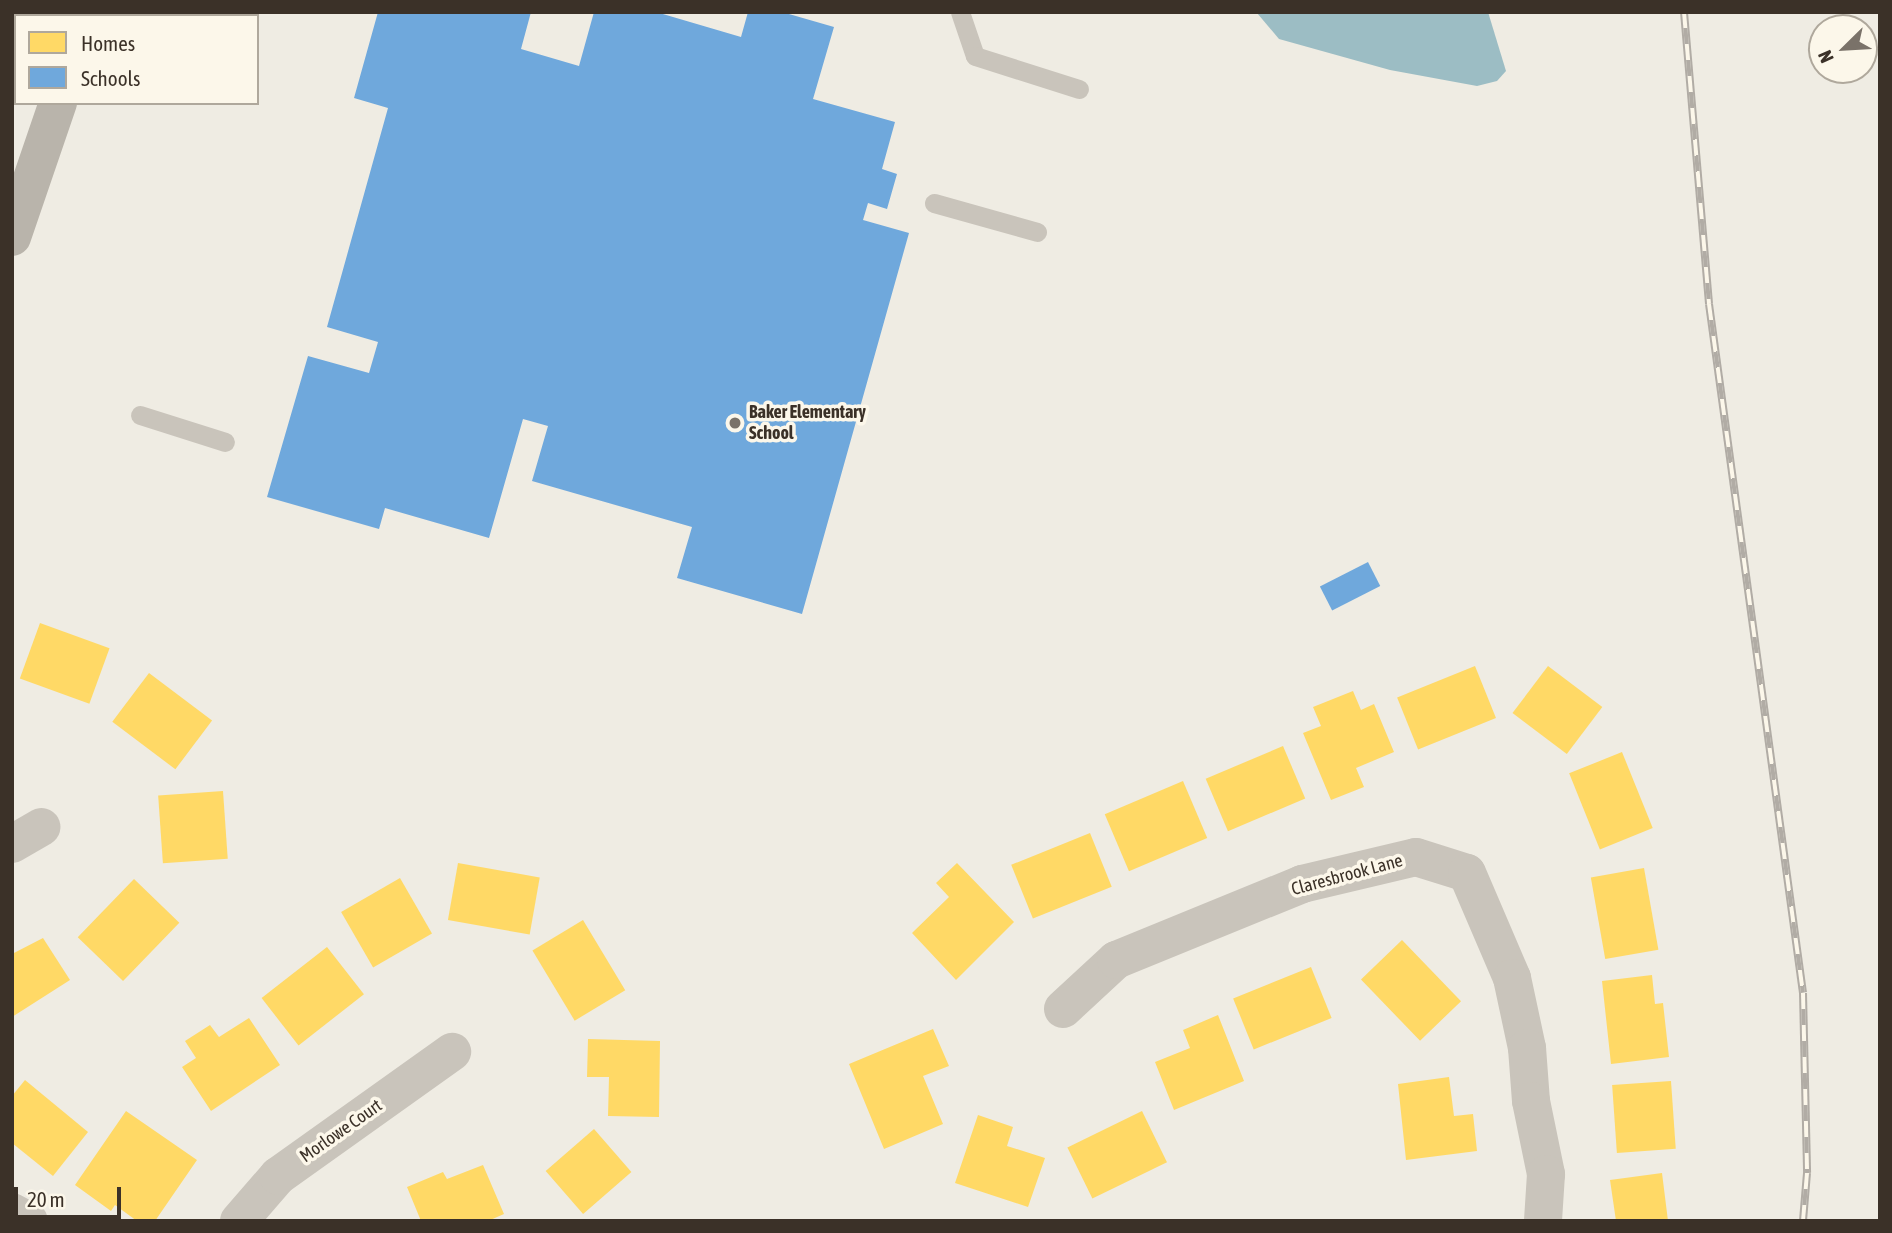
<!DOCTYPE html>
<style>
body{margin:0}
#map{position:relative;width:1892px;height:1233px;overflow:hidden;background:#efece3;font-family:"Asap Condensed",sans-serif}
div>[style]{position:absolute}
.water>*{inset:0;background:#9cbdc4}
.homes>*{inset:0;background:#ffd966;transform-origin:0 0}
.schools>*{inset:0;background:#6fa8dc;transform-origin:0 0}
.lane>*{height:19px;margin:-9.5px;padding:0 9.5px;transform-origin:9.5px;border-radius:9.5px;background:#c9c4bb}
.street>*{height:38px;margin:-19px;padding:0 19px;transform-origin:19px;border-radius:19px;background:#c9c4bb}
.secondary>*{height:38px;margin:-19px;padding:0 19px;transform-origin:19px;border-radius:19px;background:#b9b4ab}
.rail>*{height:8px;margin-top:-4px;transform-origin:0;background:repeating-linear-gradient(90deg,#fcf7ea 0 16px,#b1aca5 0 32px);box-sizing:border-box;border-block:2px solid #b1aca5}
.dots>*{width:19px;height:19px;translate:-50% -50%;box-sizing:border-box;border:4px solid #fcf7ea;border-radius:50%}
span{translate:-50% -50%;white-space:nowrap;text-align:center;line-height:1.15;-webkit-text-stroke:7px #fcf7ea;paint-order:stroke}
.poi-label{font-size:18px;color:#3b3128;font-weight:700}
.left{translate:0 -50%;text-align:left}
.street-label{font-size:18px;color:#3b3128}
.frame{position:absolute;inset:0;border:14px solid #3b3128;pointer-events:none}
.legend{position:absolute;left:14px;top:14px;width:245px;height:91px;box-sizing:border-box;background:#fcf7ea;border:2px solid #afa89c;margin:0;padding:9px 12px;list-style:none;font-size:21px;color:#3b3128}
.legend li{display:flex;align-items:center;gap:14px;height:35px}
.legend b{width:35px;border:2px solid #afa89c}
.north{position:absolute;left:1808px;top:14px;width:70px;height:70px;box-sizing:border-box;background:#fcf7ea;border:2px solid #afa89c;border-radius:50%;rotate:246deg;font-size:19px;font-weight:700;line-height:28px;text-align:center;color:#3b3128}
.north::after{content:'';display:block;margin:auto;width:24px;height:32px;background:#7a7269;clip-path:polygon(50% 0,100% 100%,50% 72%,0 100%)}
.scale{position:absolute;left:14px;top:1187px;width:107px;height:32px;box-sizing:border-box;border:4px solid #3b3128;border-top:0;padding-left:9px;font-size:21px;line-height:24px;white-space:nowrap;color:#3b3128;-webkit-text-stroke:5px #fcf7ea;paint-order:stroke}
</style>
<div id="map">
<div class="water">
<div style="clip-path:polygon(1488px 12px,1506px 71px,1497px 81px,1477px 86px,1390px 70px,1279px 39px,1257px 13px)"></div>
</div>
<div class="homes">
<div style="left:40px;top:623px;width:74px;height:59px;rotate:20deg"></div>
<div style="left:1475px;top:666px;width:56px;height:84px;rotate:68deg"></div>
<div style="left:1548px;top:666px;width:68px;height:59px;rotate:37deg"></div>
<div style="left:149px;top:673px;width:79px;height:61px;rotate:37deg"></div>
<div style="clip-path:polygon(1353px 691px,1361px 710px,1374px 704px,1394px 752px,1356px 768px,1364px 787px,1331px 800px,1303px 733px,1321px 726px,1313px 707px)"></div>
<div style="left:1283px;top:746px;width:57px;height:84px;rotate:67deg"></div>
<div style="left:1622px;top:752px;width:82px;height:57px;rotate:68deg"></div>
<div style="left:1183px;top:781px;width:62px;height:85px;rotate:67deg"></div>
<div style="left:223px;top:791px;width:68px;height:65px;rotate:86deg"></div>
<div style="left:1090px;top:833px;width:58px;height:85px;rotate:68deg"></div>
<div style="left:458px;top:863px;width:83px;height:58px;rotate:10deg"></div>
<div style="clip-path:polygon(957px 863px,1014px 922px,956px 980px,912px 933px,949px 897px,936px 883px)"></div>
<div style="left:1644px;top:868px;width:83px;height:54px;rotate:80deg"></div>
<div style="left:400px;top:878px;width:64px;height:68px;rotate:60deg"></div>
<div style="left:134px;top:879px;width:63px;height:81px;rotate:44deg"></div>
<div style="left:583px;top:920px;width:82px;height:59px;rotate:59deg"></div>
<div style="clip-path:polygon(43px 938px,70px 980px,12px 1017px,12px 954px)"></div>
<div style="left:1402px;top:940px;width:85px;height:57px;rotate:46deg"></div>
<div style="left:327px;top:947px;width:60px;height:83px;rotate:52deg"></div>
<div style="left:1311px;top:967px;width:55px;height:84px;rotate:68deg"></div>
<div style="clip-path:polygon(1652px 975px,1655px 1004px,1663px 1003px,1669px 1057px,1611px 1064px,1602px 981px)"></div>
<div style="clip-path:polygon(1218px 1015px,1244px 1081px,1174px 1110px,1155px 1062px,1190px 1048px,1183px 1030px)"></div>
<div style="clip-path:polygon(249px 1018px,280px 1065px,211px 1111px,182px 1067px,196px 1058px,185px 1041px,210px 1025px,219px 1037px)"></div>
<div style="clip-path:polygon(933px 1029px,949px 1066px,923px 1076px,943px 1124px,884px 1149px,849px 1064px)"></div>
<div style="clip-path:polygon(588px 1039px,660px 1041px,659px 1117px,608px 1116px,609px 1077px,587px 1077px)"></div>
<div style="clip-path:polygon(1449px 1077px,1454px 1116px,1473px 1114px,1477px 1151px,1406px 1160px,1398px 1084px)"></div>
<div style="clip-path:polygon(25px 1080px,88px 1132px,53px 1176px,12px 1143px,12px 1096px)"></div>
<div style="left:1671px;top:1081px;width:68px;height:59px;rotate:86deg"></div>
<div style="clip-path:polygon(126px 1111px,197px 1160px,155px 1221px,137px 1221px,115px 1205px,111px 1211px,75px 1185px)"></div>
<div style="left:1142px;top:1111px;width:57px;height:83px;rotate:64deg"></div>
<div style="clip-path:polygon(978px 1115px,1013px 1127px,1007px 1146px,1045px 1158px,1028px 1207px,955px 1183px)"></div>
<div style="left:594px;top:1129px;width:57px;height:64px;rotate:49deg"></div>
<div style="clip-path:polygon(483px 1165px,504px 1214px,488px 1221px,421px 1221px,407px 1187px,443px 1172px,447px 1179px)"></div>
<div style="clip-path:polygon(1662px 1173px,1668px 1221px,1616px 1221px,1610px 1180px)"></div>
</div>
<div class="schools">
<div style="clip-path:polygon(378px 12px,531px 12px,521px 49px,579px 66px,594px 12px,656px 12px,741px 37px,748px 12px,782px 12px,834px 27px,813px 99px,895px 122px,882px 169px,897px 174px,887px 209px,868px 203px,863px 220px,909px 233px,802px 614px,677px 578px,692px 527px,532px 481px,548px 426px,523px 419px,489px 538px,385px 508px,379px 529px,267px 497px,308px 356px,369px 373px,378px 342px,327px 327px,388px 108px,354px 98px)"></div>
<div style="left:1368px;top:562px;width:27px;height:54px;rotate:63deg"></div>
</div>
<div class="lane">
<div style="left:960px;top:12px;width:46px;rotate:71.2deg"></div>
<div style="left:975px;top:56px;width:109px;rotate:17.6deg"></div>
<div style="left:934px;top:203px;width:107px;rotate:15.7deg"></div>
<div style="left:140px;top:415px;width:89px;rotate:17.6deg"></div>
</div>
<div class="street">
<div style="left:12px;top:844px;width:34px;rotate:-30deg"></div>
<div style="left:1063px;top:1009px;width:72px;rotate:-42.8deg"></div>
<div style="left:1116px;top:960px;width:201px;rotate:-22.2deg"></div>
<div style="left:1302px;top:884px;width:117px;rotate:-13.3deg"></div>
<div style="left:1416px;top:857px;width:53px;rotate:17.4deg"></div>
<div style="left:1467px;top:873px;width:114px;rotate:66.8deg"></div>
<div style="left:1512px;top:978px;width:72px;rotate:77.9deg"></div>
<div style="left:1527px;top:1048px;width:53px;rotate:85.7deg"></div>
<div style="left:1531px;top:1101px;width:75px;rotate:78.4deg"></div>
<div style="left:1546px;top:1174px;width:47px;rotate:93.7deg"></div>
<div style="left:12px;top:1212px;width:19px;rotate:28deg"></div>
<div style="left:239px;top:1221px;width:60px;rotate:-49.1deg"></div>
<div style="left:278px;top:1176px;width:214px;rotate:-35.5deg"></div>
</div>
<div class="secondary">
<div style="left:87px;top:16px;width:4px;rotate:-76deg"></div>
<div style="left:12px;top:237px;width:142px;rotate:-71.1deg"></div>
</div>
<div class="rail">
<div style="left:1684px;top:12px;width:293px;rotate:85.1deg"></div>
<div style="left:1709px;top:304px;width:695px;rotate:82.23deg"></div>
<div style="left:1803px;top:993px;width:180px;rotate:88.7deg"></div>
<div style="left:1807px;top:1173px;width:48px;rotate:94.8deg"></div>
</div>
<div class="dots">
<div style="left:735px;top:423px;background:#7a7269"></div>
</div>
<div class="poi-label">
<span class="left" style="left:749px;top:423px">Baker Elementary<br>School</span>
</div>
<div class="street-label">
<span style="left:1347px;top:875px;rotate:-15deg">Claresbrook Lane</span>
<span style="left:341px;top:1131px;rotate:-35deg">Morlowe Court</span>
</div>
<div class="frame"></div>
<ul class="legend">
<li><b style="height:19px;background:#ffd966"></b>Homes</li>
<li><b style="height:19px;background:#6fa8dc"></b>Schools</li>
</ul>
<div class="north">N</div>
<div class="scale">20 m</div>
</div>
